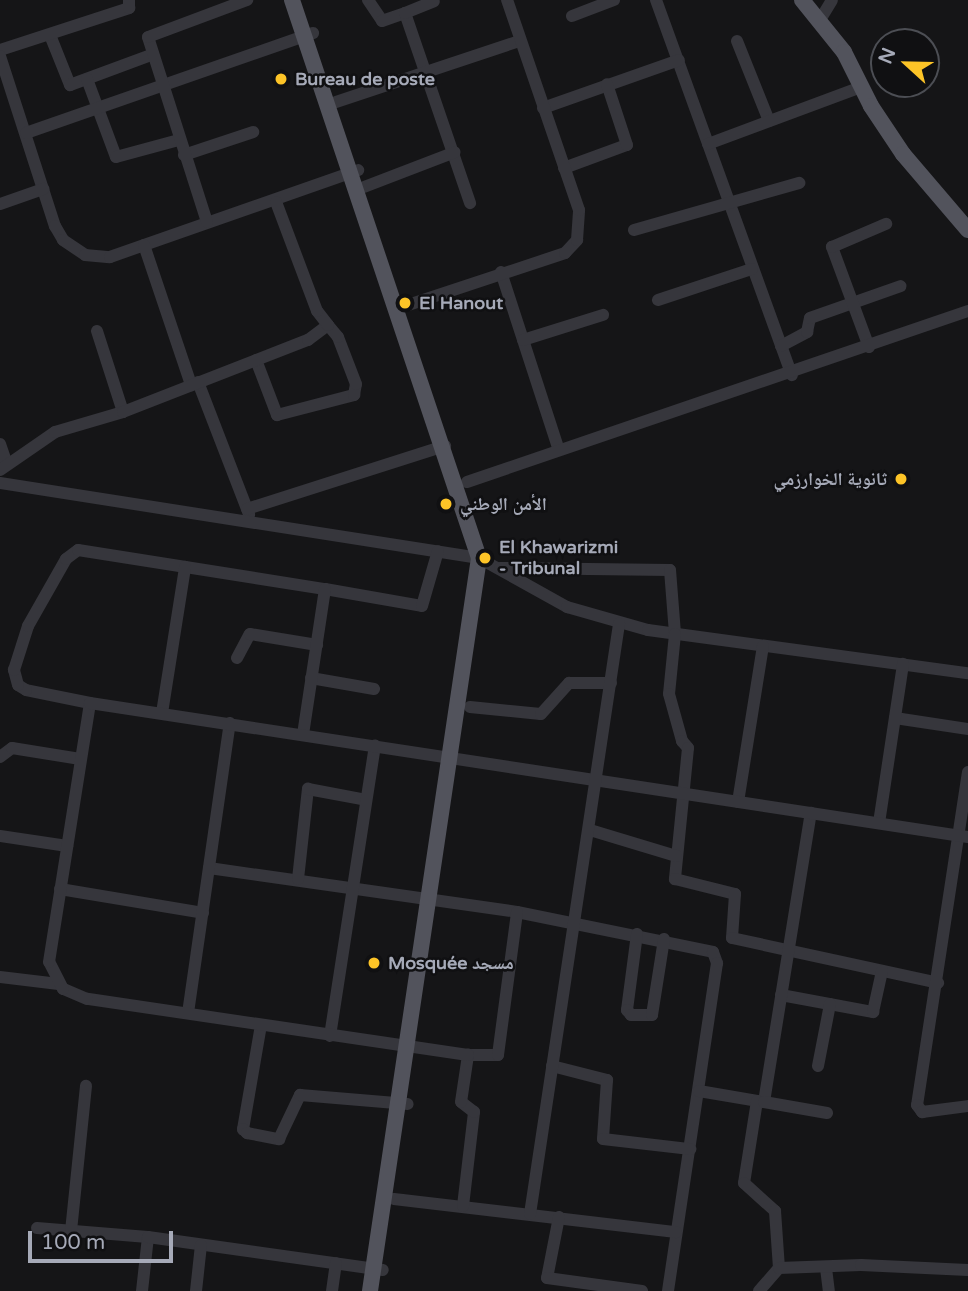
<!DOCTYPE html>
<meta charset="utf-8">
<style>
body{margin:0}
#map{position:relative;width:968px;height:1291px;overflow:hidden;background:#151517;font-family:"Varela Round","Noto Naskh Arabic",sans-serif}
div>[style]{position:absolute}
.minor>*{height:12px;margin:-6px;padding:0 6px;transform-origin:6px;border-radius:6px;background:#36363c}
.major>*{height:16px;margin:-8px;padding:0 8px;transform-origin:8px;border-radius:8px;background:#52535c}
.dots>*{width:19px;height:19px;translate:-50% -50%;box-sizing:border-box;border:4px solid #101012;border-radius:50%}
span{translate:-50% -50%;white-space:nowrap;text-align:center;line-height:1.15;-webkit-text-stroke:5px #101012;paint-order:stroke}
.poi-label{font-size:18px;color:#a6aab8;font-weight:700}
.left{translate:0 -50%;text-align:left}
.right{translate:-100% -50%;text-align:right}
.north{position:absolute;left:870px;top:28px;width:70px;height:70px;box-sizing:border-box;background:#101012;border:2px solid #4c4e54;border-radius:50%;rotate:292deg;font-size:19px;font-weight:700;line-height:28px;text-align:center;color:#a6aab8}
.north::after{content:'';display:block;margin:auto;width:24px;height:32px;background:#fdc427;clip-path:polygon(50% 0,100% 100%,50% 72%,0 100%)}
.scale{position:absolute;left:28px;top:1231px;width:145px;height:32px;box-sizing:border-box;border:4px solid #a6aab8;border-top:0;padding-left:9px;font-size:21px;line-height:24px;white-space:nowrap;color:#a6aab8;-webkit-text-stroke:5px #101012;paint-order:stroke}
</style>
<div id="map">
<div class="minor">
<div style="left:368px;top:0;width:25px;rotate:56deg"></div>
<div style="left:382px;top:21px;width:24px;rotate:-19deg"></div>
<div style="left:405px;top:13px;width:201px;rotate:71.1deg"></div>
<div style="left:656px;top:0;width:399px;rotate:70.1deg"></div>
<div style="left:405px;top:13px;width:31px;rotate:-22deg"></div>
<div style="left:572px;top:16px;width:45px;rotate:-20.9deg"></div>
<div style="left:820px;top:20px;width:23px;rotate:-59deg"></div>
<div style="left:50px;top:35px;width:54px;rotate:68.2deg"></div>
<div style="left:70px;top:85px;width:86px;rotate:-20.3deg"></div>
<div style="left:737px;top:41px;width:86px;rotate:68.2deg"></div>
<div style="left:0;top:50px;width:136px;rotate:-18deg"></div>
<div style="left:129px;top:8px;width:8px;rotate:-90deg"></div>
<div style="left:0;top:56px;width:179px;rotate:72.1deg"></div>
<div style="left:55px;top:226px;width:16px;rotate:60deg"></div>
<div style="left:63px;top:240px;width:27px;rotate:34deg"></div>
<div style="left:85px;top:255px;width:25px;rotate:5deg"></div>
<div style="left:110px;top:257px;width:263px;rotate:-19.3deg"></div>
<div style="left:87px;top:79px;width:83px;rotate:69.6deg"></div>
<div style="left:116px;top:157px;width:65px;rotate:-15.1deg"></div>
<div style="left:336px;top:102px;width:193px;rotate:-18.4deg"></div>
<div style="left:543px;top:108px;width:144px;rotate:-19.4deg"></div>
<div style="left:26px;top:133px;width:304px;rotate:-19.2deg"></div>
<div style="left:708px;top:144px;width:163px;rotate:-20.4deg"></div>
<div style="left:184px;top:155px;width:73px;rotate:-18.4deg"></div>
<div style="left:564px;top:168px;width:67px;rotate:-20.1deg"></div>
<div style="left:627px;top:145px;width:64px;rotate:-108.2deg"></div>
<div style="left:364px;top:187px;width:97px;rotate:-21deg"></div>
<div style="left:0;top:204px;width:46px;rotate:-19.2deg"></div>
<div style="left:207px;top:222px;width:194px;rotate:-107.7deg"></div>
<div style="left:148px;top:37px;width:106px;rotate:-20.5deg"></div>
<div style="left:634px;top:230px;width:172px;rotate:-15.9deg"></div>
<div style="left:144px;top:245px;width:148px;rotate:71.4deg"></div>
<div style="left:501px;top:272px;width:187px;rotate:72deg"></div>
<div style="left:658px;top:300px;width:99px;rotate:-18.3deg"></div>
<div style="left:399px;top:308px;width:175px;rotate:-18.3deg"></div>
<div style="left:565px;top:253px;width:18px;rotate:-47deg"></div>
<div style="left:577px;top:240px;width:30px;rotate:-86deg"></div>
<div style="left:579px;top:210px;width:222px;rotate:-108.9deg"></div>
<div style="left:97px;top:331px;width:85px;rotate:72.2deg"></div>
<div style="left:523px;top:340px;width:84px;rotate:-17.4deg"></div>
<div style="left:781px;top:346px;width:30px;rotate:-28deg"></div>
<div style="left:807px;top:332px;width:14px;rotate:-78deg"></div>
<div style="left:810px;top:318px;width:96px;rotate:-19.4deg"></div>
<div style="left:869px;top:347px;width:107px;rotate:-110.3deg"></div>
<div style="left:832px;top:247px;width:59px;rotate:-23.1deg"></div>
<div style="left:256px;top:360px;width:59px;rotate:69.1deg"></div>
<div style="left:277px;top:415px;width:80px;rotate:-14.6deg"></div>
<div style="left:354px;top:395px;width:11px;rotate:-80deg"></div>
<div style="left:356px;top:384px;width:50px;rotate:-111deg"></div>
<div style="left:338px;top:337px;width:16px;rotate:-130deg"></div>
<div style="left:198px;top:382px;width:142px;rotate:68.9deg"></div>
<div style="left:0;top:444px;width:21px;rotate:71deg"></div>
<div style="left:0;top:470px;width:67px;rotate:-34.6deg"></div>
<div style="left:55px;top:432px;width:71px;rotate:-16.4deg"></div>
<div style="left:123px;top:412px;width:199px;rotate:-21.3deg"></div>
<div style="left:308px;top:340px;width:25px;rotate:-37deg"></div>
<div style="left:328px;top:325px;width:18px;rotate:-128deg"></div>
<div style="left:317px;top:311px;width:116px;rotate:-110.6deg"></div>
<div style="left:467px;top:482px;width:529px;rotate:-18.85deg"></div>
<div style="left:0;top:483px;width:485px;rotate:8.9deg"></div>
<div style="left:479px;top:558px;width:101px;rotate:29.1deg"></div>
<div style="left:567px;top:607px;width:84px;rotate:15.9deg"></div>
<div style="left:648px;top:630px;width:323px;rotate:7.7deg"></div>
<div style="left:247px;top:509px;width:208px;rotate:-17.7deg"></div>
<div style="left:500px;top:568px;width:170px;rotate:0.7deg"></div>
<div style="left:670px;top:570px;width:64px;rotate:85.5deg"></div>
<div style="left:675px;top:634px;width:60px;rotate:95.7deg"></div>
<div style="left:669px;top:694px;width:49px;rotate:74.5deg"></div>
<div style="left:682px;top:741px;width:9px;rotate:49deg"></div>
<div style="left:688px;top:748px;width:132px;rotate:95.7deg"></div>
<div style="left:675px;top:879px;width:62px;rotate:14deg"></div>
<div style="left:735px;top:894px;width:44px;rotate:93.9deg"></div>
<div style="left:732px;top:938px;width:211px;rotate:12.3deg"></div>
<div style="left:325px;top:589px;width:98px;rotate:9.9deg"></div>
<div style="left:422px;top:606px;width:57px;rotate:-73.8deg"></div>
<div style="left:237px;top:658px;width:27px;rotate:-62deg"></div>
<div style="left:250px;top:634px;width:68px;rotate:9.3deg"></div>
<div style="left:311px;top:678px;width:64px;rotate:9.9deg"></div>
<div style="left:90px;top:703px;width:65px;rotate:-168.5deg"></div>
<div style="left:26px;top:690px;width:9px;rotate:-148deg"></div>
<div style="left:18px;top:685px;width:16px;rotate:-105deg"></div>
<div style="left:14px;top:670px;width:46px;rotate:-72.3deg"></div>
<div style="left:28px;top:626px;width:77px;rotate:-60.4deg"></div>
<div style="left:66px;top:559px;width:15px;rotate:-37deg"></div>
<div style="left:78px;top:550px;width:250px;rotate:9deg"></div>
<div style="left:325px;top:589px;width:147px;rotate:98.6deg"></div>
<div style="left:470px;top:707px;width:71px;rotate:5.6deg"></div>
<div style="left:541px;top:714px;width:42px;rotate:-47.9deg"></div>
<div style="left:569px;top:683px;width:42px"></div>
<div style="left:162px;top:713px;width:148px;rotate:-81deg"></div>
<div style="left:895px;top:718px;width:74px;rotate:8.6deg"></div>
<div style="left:0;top:757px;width:15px;rotate:-37deg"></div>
<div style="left:12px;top:748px;width:69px;rotate:9.2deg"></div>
<div style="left:968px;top:772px;width:337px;rotate:98.7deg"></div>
<div style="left:917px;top:1105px;width:9px;rotate:54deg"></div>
<div style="left:922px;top:1112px;width:46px;rotate:-7.4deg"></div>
<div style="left:738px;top:802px;width:158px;rotate:-80.9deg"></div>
<div style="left:879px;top:823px;width:161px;rotate:-81.4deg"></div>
<div style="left:590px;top:830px;width:90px;rotate:16.8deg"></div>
<div style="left:0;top:836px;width:68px;rotate:8.5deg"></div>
<div style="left:209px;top:868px;width:311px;rotate:8.1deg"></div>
<div style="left:517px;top:912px;width:200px;rotate:11.5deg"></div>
<div style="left:713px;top:952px;width:12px;rotate:70deg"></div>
<div style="left:717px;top:963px;width:332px;rotate:98.5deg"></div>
<div style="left:298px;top:879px;width:91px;rotate:-83.7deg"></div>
<div style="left:308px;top:789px;width:59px;rotate:10.7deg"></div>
<div style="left:60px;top:889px;width:145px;rotate:9.5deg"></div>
<div style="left:637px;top:934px;width:77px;rotate:97.5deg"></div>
<div style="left:627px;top:1010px;width:6px;rotate:51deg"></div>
<div style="left:631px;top:1015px;width:21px"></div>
<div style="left:652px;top:1015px;width:77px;rotate:-81deg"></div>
<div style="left:0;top:977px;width:59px;rotate:6.8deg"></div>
<div style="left:781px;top:995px;width:94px;rotate:10.5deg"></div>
<div style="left:873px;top:1012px;width:42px;rotate:-77.6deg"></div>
<div style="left:188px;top:1013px;width:293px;rotate:-81.8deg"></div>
<div style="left:261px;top:1025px;width:106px;rotate:99.8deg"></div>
<div style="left:243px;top:1129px;width:6px;rotate:45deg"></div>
<div style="left:247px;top:1133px;width:33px;rotate:11deg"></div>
<div style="left:279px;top:1139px;width:49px;rotate:-64.5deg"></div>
<div style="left:300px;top:1095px;width:108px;rotate:4.8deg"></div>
<div style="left:330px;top:1036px;width:294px;rotate:-81.2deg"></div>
<div style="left:468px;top:1055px;width:30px"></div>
<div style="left:498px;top:1055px;width:144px;rotate:-82.4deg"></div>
<div style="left:552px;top:1066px;width:57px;rotate:14.3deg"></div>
<div style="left:607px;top:1080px;width:59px;rotate:93.9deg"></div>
<div style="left:603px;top:1139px;width:88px;rotate:6.6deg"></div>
<div style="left:818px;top:1066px;width:63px;rotate:-79deg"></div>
<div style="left:699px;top:1091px;width:66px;rotate:9.6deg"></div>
<div style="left:764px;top:1102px;width:293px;rotate:-80.8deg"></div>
<div style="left:757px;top:1101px;width:83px;rotate:99deg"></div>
<div style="left:744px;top:1183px;width:42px;rotate:42.1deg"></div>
<div style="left:775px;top:1211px;width:57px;rotate:86deg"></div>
<div style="left:764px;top:1102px;width:64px;rotate:9.9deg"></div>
<div style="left:394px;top:1199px;width:284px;rotate:6.7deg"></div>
<div style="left:463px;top:1206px;width:95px;rotate:-83.3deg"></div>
<div style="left:474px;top:1112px;width:16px;rotate:-142deg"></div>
<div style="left:461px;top:1102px;width:48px;rotate:-81.5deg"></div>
<div style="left:468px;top:1055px;width:385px;rotate:-171.6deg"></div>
<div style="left:87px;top:999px;width:26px;rotate:-157deg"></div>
<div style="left:63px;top:989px;width:30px;rotate:-117deg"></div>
<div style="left:49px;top:962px;width:262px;rotate:-81deg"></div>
<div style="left:90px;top:703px;width:888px;rotate:8.68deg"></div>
<div style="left:530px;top:1214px;width:597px;rotate:-81.42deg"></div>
<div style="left:559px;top:1217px;width:62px;rotate:101.1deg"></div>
<div style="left:547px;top:1278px;width:96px;rotate:7.8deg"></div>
<div style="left:37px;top:1228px;width:111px;rotate:4.6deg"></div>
<div style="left:71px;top:1231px;width:146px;rotate:-84.1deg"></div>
<div style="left:826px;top:1268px;width:23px;rotate:83deg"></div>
<div style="left:142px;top:1291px;width:54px;rotate:-83.7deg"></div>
<div style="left:148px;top:1237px;width:237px;rotate:8deg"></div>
<div style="left:196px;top:1291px;width:46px;rotate:-83.8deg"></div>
<div style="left:332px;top:1291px;width:28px;rotate:-82deg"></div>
<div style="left:759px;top:1291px;width:30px;rotate:-49deg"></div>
<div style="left:779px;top:1268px;width:82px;rotate:-2.1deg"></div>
<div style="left:861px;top:1265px;width:107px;rotate:2.7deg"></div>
</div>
<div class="major">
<div style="left:292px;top:0;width:589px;rotate:71.47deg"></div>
<div style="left:479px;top:558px;width:741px;rotate:98.46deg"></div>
<div style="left:802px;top:0;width:67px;rotate:51.1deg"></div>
<div style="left:844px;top:52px;width:60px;rotate:63.4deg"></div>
<div style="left:871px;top:106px;width:58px;rotate:56.3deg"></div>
<div style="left:903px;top:154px;width:100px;rotate:49.5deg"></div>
</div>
<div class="dots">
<div style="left:281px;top:79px;background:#fdc427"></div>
<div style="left:405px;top:303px;background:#fdc427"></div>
<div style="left:901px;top:479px;background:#fdc427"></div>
<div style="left:446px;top:504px;background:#fdc427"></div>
<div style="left:485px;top:558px;background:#fdc427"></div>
<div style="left:374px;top:963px;background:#fdc427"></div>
</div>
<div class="poi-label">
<span class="left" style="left:295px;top:79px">Bureau de poste</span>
<span class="left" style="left:419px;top:303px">El Hanout</span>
<span class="right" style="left:887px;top:479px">ثانوية الخوارزمي</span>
<span class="left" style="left:460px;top:504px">الأمن الوطني</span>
<span class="left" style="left:499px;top:558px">El Khawarizmi<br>- Tribunal</span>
<span class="left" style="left:388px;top:963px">Mosquée مسجد</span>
</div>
<div class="north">N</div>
<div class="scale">100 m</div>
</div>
